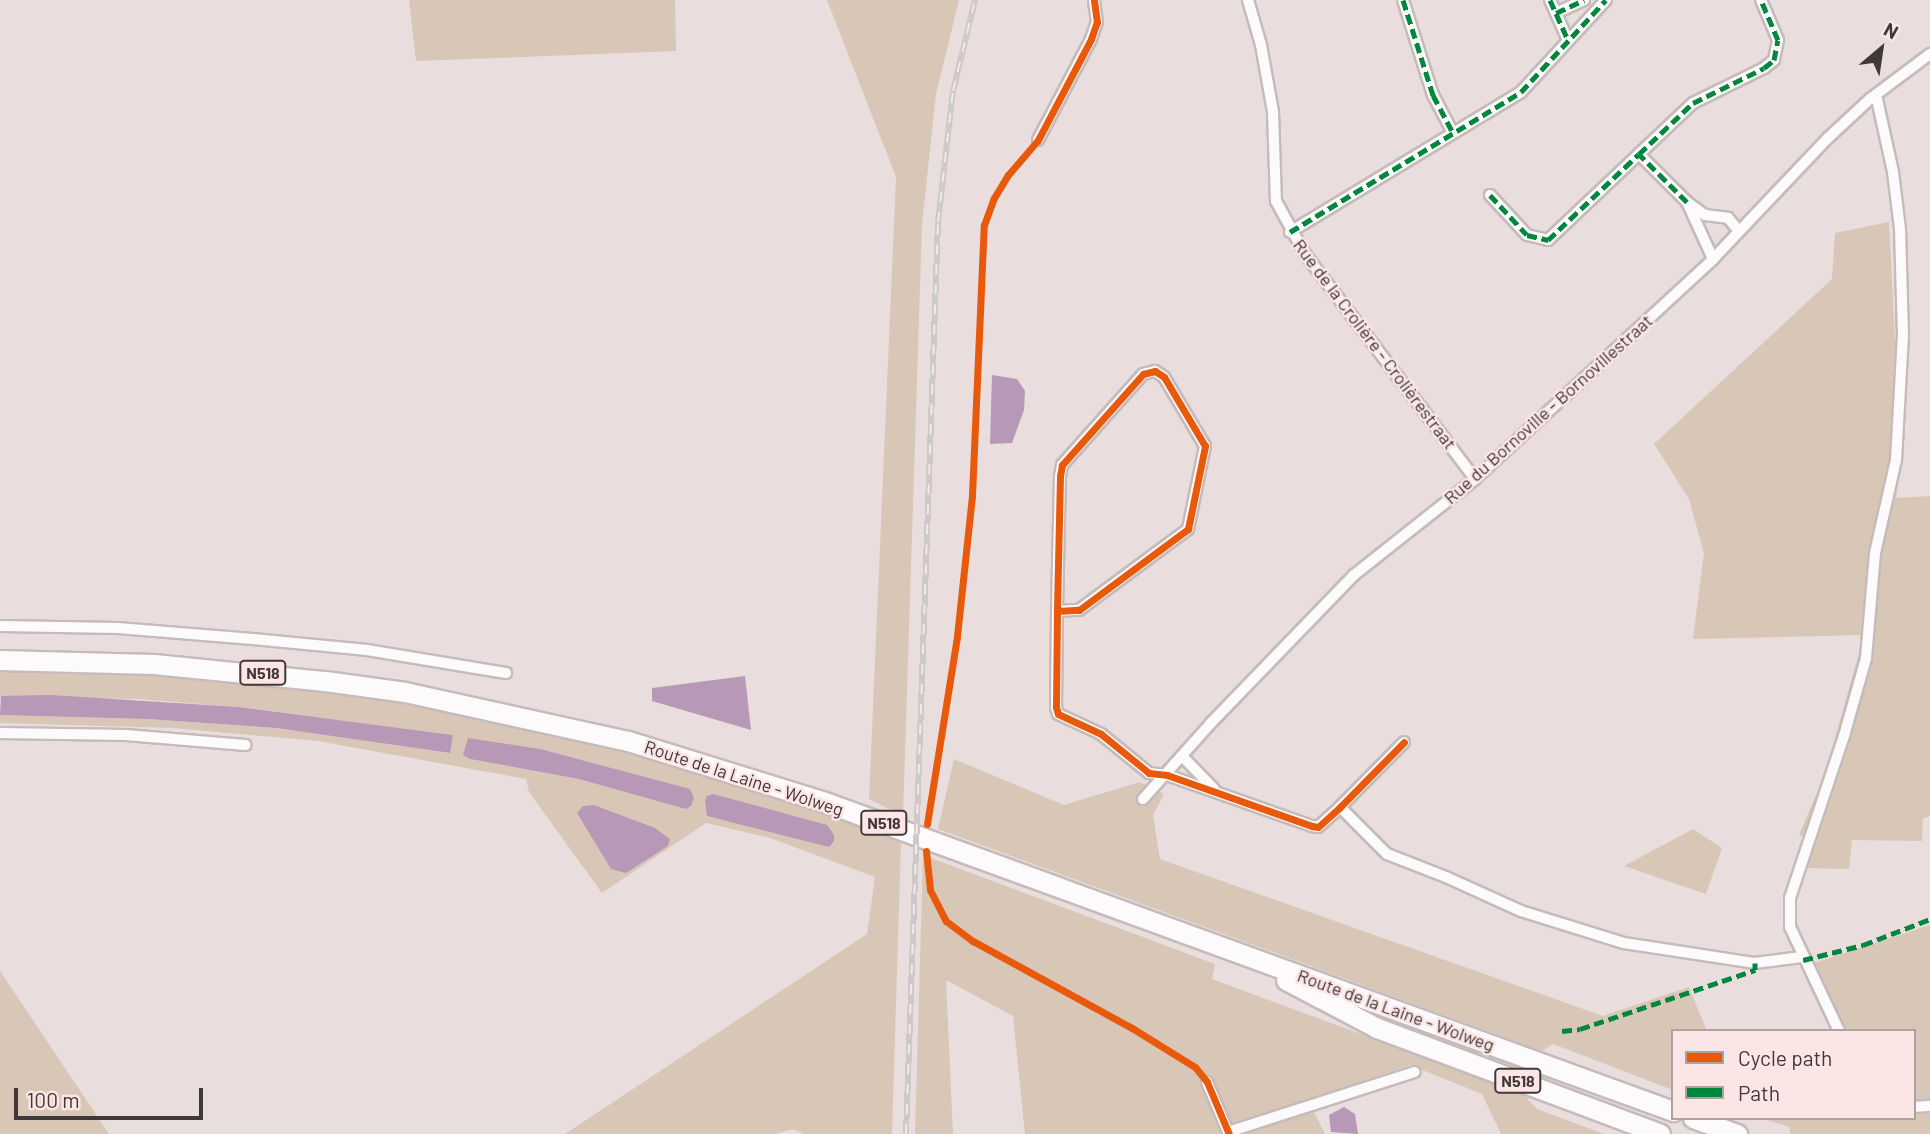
<!DOCTYPE html>
<meta charset="utf-8">
<style>
body{margin:0}
#map{position:relative;width:1930px;height:1134px;overflow:hidden;background:#e9dedd;font-family:Barlow,sans-serif}
div>[style]{position:absolute}
.green>*{inset:0;background:#d8c7b6}
.water>*{inset:0;background:#b799b7}
.roads{filter:drop-shadow(2px 0 #c5bbbb) drop-shadow(-2px 0 #c5bbbb) drop-shadow(0 2px #c5bbbb) drop-shadow(0 -2px #c5bbbb)}
.minor>*{height:10px;margin:-5px;padding:0 5px;transform-origin:5px;border-radius:5px;background:#fcfafa}
.trunk>*{height:19px;margin:-9.5px;padding:0 9.5px;transform-origin:9.5px;border-radius:9.5px;background:#fcfafa}
.rail>*{height:6px;margin-top:-3px;transform-origin:0;background:repeating-linear-gradient(90deg,#fbe6e5 0 10px,#cccac9 0 20px);box-sizing:border-box;border-block:2px solid #cccac9}
.quiet>*{height:5px;margin-top:-2.5px;transform-origin:0;background:repeating-linear-gradient(90deg,#00873e 0 10px,transparent 0 15px)}
.cycleway>*{height:7px;margin:-3.5px;padding:0 3.5px;transform-origin:3.5px;border-radius:3.5px;background:#e8590c}
span{translate:-50% -50%;white-space:nowrap;text-align:center;line-height:1.15;-webkit-text-stroke:5px #fbe6e5;paint-order:stroke}
.shield-label span{padding:2px 5px;background:#fbe6e5;border:2px solid;border-radius:5px;-webkit-text-stroke-width:0}
.shield-label{font-size:16px;color:#413838;font-weight:700}
.street-label{font-size:18px;color:#413838}
.legend{position:absolute;left:1671px;top:1029px;width:245px;height:91px;box-sizing:border-box;background:#fbe6e5;border:2px solid #b1a0a0;margin:0;padding:9px 12px;list-style:none;font-size:21px;color:#413838}
.legend li{display:flex;align-items:center;gap:14px;height:35px}
.legend b{width:35px;border:2px solid #b1a0a0}
.north{position:absolute;left:1846px;top:14px;width:70px;height:70px;-webkit-text-stroke:5px #fbe6e5;paint-order:stroke;rotate:29deg;font-size:19px;font-weight:700;line-height:28px;text-align:center;color:#413838}
.north::after{content:'';display:block;margin:auto;width:24px;height:32px;background:#413838;clip-path:polygon(50% 0,100% 100%,50% 72%,0 100%)}
.scale{position:absolute;left:14px;top:1088px;width:189px;height:32px;box-sizing:border-box;border:4px solid #413838;border-top:0;padding-left:9px;font-size:21px;line-height:24px;white-space:nowrap;color:#413838;-webkit-text-stroke:5px #fbe6e5;paint-order:stroke}
</style>
<div id="map">
<div class="green">
<div style="clip-path:polygon(409px 0,675px 0,676px 51px,416px 61px)"></div>
<div style="clip-path:polygon(827px 0,959px 0,936px 94px,922px 224px,903px 816px,869px 799px,896px 177px)"></div>
<div style="clip-path:polygon(1889px 222px,1901px 458px,1896px 498px,1930px 496px,1930px 816px,1923px 819px,1922px 841px,1852px 840px,1849px 869px,1805px 868px,1812px 841px,1799px 835px,1825px 774px,1864px 635px,1693px 639px,1704px 553px,1689px 499px,1654px 444px,1832px 279px,1835px 233px)"></div>
<div style="clip-path:polygon(evenodd,0 668px,173px 674px,342px 692px,422px 705px,655px 758px,806px 806px,901px 842px,892px 1134px,804px 1134px,793px 1129px,775px 1134px,565px 1134px,867px 934px,875px 877px,770px 838px,706px 823px,602px 893px,529px 792px,526px 779px,318px 741px,173px 728px,0 723px,0 715px,147px 719px,276px 728px,449px 753px,453px 735px,239px 707px,138px 699px,0 697px,0 668px,468px 738px,579px 779px,470px 759px,468px 738px)"></div>
<div style="clip-path:polygon(954px 759px,1064px 805px,1140px 782px,1164px 794px,1153px 815px,1160px 859px,1603px 1016px,1689px 987px,1707px 1031px,1673px 1031px,1673px 1090px,1553px 1044px,1542px 1051px,938px 829px)"></div>
<div style="clip-path:polygon(1693px 829px,1722px 848px,1706px 894px,1624px 866px)"></div>
<div style="clip-path:polygon(923px 855px,1215px 964px,1212px 979px,1523px 1094px,1537px 1109px,1604px 1134px,1501px 1134px,1482px 1094px,1410px 1065px,1308px 1100px,1325px 1134px,1025px 1134px,1013px 1016px,946px 980px,953px 1134px,915px 1134px)"></div>
<div style="clip-path:polygon(1930px 925px,1930px 1134px,1790px 1134px,1790px 1127px,1760px 1118px,1914px 1118px,1914px 1031px,1844px 1031px,1811px 964px)"></div>
<div style="clip-path:polygon(0 971px,109px 1134px,0 1134px)"></div>
</div>
<div class="water">
<div style="clip-path:polygon(992px 375px,1017px 379px,1025px 391px,1024px 410px,1012px 443px,990px 444px)"></div>
<div style="clip-path:polygon(745px 676px,751px 730px,652px 701px,652px 688px)"></div>
<div style="clip-path:polygon(51px 695px,239px 707px,453px 735px,450px 753px,276px 728px,147px 719px,0 715px,1px 696px)"></div>
<div style="clip-path:polygon(468px 738px,540px 749px,690px 789px,694px 798px,691px 806px,686px 809px,579px 779px,470px 759px,463px 755px)"></div>
<div style="clip-path:polygon(713px 794px,827px 825px,834px 835px,834px 841px,829px 847px,707px 816px,705px 801px,707px 796px)"></div>
<div style="clip-path:polygon(594px 805px,655px 828px,670px 839px,668px 846px,626px 873px,611px 869px,577px 813px,583px 806px)"></div>
<div style="clip-path:polygon(1344px 1107px,1355px 1114px,1358px 1134px,1331px 1132px,1329px 1115px)"></div>
</div>
<div class="roads">
<div class="minor">
<div style="left:1248px;top:0;width:47px;rotate:73.9deg"></div>
<div style="left:1261px;top:45px;width:68px;rotate:79.8deg"></div>
<div style="left:1273px;top:112px;width:89px;rotate:88.1deg"></div>
<div style="left:1276px;top:201px;width:60px;rotate:61.3deg"></div>
<div style="left:1305px;top:254px;width:282px;rotate:52.9deg"></div>
<div style="left:1403px;top:0;width:100px;rotate:72.5deg"></div>
<div style="left:1433px;top:95px;width:41px;rotate:62.2deg"></div>
<div style="left:1550px;top:0;width:44px;rotate:65.8deg"></div>
<div style="left:1556px;top:13px;width:31px;rotate:-25deg"></div>
<div style="left:1038px;top:140px;width:114px;rotate:-62.3deg"></div>
<div style="left:1091px;top:39px;width:18px;rotate:-71deg"></div>
<div style="left:1097px;top:22px;width:22px;rotate:-98deg"></div>
<div style="left:1490px;top:195px;width:54px;rotate:47.2deg"></div>
<div style="left:1527px;top:235px;width:22px;rotate:13deg"></div>
<div style="left:1548px;top:240px;width:125px;rotate:-43.4deg"></div>
<div style="left:1687px;top:202px;width:68px;rotate:-135deg"></div>
<div style="left:1639px;top:154px;width:74px;rotate:-43.4deg"></div>
<div style="left:1693px;top:103px;width:79px;rotate:-26.2deg"></div>
<div style="left:1764px;top:68px;width:13px;rotate:-39deg"></div>
<div style="left:1774px;top:60px;width:20px;rotate:-79deg"></div>
<div style="left:1778px;top:40px;width:43px;rotate:-113deg"></div>
<div style="left:1290px;top:232px;width:270px;rotate:-31.2deg"></div>
<div style="left:1521px;top:92px;width:125px;rotate:-47.3deg"></div>
<div style="left:1713px;top:259px;width:63px;rotate:-114.5deg"></div>
<div style="left:1687px;top:202px;width:22px;rotate:36deg"></div>
<div style="left:1705px;top:215px;width:23px;rotate:7deg"></div>
<div style="left:1728px;top:218px;width:17px;rotate:50deg"></div>
<div style="left:1057px;top:611px;width:22px;rotate:-3deg"></div>
<div style="left:1079px;top:610px;width:136px;rotate:-36.6deg"></div>
<div style="left:1188px;top:529px;width:85px;rotate:-78.4deg"></div>
<div style="left:1205px;top:446px;width:80px;rotate:-120.7deg"></div>
<div style="left:1164px;top:377px;width:11px;rotate:-146deg"></div>
<div style="left:1155px;top:371px;width:12px;rotate:166deg"></div>
<div style="left:1143px;top:374px;width:122px;rotate:131.7deg"></div>
<div style="left:1062px;top:465px;width:11px;rotate:100deg"></div>
<div style="left:1060px;top:476px;width:135px;rotate:91.3deg"></div>
<div style="left:1057px;top:611px;width:96px;rotate:90.6deg"></div>
<div style="left:1056px;top:707px;width:7px;rotate:74deg"></div>
<div style="left:1058px;top:714px;width:47px;rotate:24.9deg"></div>
<div style="left:1101px;top:734px;width:62px;rotate:39.1deg"></div>
<div style="left:1149px;top:773px;width:18px;rotate:6deg"></div>
<div style="left:1167px;top:775px;width:154px;rotate:19.4deg"></div>
<div style="left:1312px;top:826px;width:6px;rotate:9deg"></div>
<div style="left:1318px;top:827px;width:30px;rotate:-42deg"></div>
<div style="left:1340px;top:807px;width:91px;rotate:-45.4deg"></div>
<div style="left:0;top:626px;width:118px;rotate:1deg"></div>
<div style="left:118px;top:628px;width:135px;rotate:4.7deg"></div>
<div style="left:253px;top:639px;width:115px;rotate:5.5deg"></div>
<div style="left:367px;top:650px;width:141px;rotate:9.4deg"></div>
<div style="left:0;top:733px;width:126px;rotate:0.9deg"></div>
<div style="left:126px;top:735px;width:120px;rotate:4.8deg"></div>
<div style="left:1182px;top:756px;width:46px;rotate:45.9deg"></div>
<div style="left:1143px;top:799px;width:102px;rotate:-48.2deg"></div>
<div style="left:1211px;top:723px;width:206px;rotate:-46deg"></div>
<div style="left:1354px;top:575px;width:154px;rotate:-38.4deg"></div>
<div style="left:1475px;top:479px;width:324px;rotate:-42.7deg"></div>
<div style="left:1713px;top:259px;width:167px;rotate:-46.5deg"></div>
<div style="left:1828px;top:138px;width:57px;rotate:-42.9deg"></div>
<div style="left:1870px;top:99px;width:75px;rotate:-36.9deg"></div>
<div style="left:1340px;top:807px;width:66px;rotate:45deg"></div>
<div style="left:1387px;top:854px;width:63px;rotate:21.3deg"></div>
<div style="left:1446px;top:877px;width:82px;rotate:24.4deg"></div>
<div style="left:1521px;top:911px;width:108px;rotate:17.3deg"></div>
<div style="left:1624px;top:943px;width:133px;rotate:8.7deg"></div>
<div style="left:1755px;top:963px;width:47px;rotate:-7.3deg"></div>
<div style="left:1839px;top:1031px;width:115px;rotate:-115.2deg"></div>
<div style="left:1790px;top:927px;width:29px;rotate:-90deg"></div>
<div style="left:1790px;top:898px;width:171px;rotate:-71.6deg"></div>
<div style="left:1844px;top:736px;width:81px;rotate:-74.2deg"></div>
<div style="left:1866px;top:658px;width:105px;rotate:-85.1deg"></div>
<div style="left:1875px;top:553px;width:95px;rotate:-77.3deg"></div>
<div style="left:1896px;top:460px;width:124px;rotate:-86.8deg"></div>
<div style="left:1903px;top:336px;width:107px;rotate:-91.6deg"></div>
<div style="left:1900px;top:229px;width:57px;rotate:-97deg"></div>
<div style="left:1893px;top:172px;width:79px;rotate:-102.4deg"></div>
<div style="left:1207px;top:1082px;width:56px;rotate:67.1deg"></div>
<div style="left:1914px;top:1107px;width:16px;rotate:-4deg"></div>
<div style="left:1228px;top:1132px;width:196px;rotate:-17.8deg"></div>
</div>
<div class="trunk">
<div style="left:0;top:660px;width:154px;rotate:1.5deg"></div>
<div style="left:154px;top:664px;width:172px;rotate:5.7deg"></div>
<div style="left:325px;top:681px;width:81px;rotate:7.8deg"></div>
<div style="left:405px;top:692px;width:228px;rotate:12.4deg"></div>
<div style="left:628px;top:741px;width:203px;rotate:17.2deg"></div>
<div style="left:822px;top:801px;width:906px;rotate:20.02deg"></div>
<div style="left:1286px;top:980px;width:103px;rotate:27.8deg"></div>
<div style="left:1377px;top:1028px;width:302px;rotate:20.5deg"></div>
<div style="left:1693px;top:1118px;width:47px;rotate:20deg"></div>
</div>
</div>
<div class="rail">
<div style="left:906px;top:1134px;width:913px;rotate:-87.99deg"></div>
<div style="left:938px;top:222px;width:132px;rotate:-83.5deg"></div>
<div style="left:953px;top:91px;width:94px;rotate:-76.4deg"></div>
</div>
<div class="quiet">
<div style="left:1403px;top:0;width:100px;rotate:72.5deg"></div>
<div style="left:1433px;top:95px;width:41px;rotate:62.2deg"></div>
<div style="left:1550px;top:0;width:44px;rotate:65.8deg"></div>
<div style="left:1556px;top:13px;width:31px;rotate:-25deg"></div>
<div style="left:1490px;top:195px;width:54px;rotate:47.2deg"></div>
<div style="left:1527px;top:235px;width:22px;rotate:13deg"></div>
<div style="left:1548px;top:240px;width:125px;rotate:-43.4deg"></div>
<div style="left:1687px;top:202px;width:68px;rotate:-135deg"></div>
<div style="left:1639px;top:154px;width:74px;rotate:-43.4deg"></div>
<div style="left:1693px;top:103px;width:79px;rotate:-26.2deg"></div>
<div style="left:1764px;top:68px;width:13px;rotate:-39deg"></div>
<div style="left:1774px;top:60px;width:20px;rotate:-79deg"></div>
<div style="left:1778px;top:40px;width:43px;rotate:-113deg"></div>
<div style="left:1290px;top:232px;width:270px;rotate:-31.2deg"></div>
<div style="left:1521px;top:92px;width:125px;rotate:-47.3deg"></div>
<div style="left:1803px;top:960px;width:62px;rotate:-14deg"></div>
<div style="left:1863px;top:945px;width:72px;rotate:-21.2deg"></div>
<div style="left:1562px;top:1031px;width:18px;rotate:-6deg"></div>
<div style="left:1580px;top:1029px;width:185px;rotate:-18.6deg"></div>
<div style="left:1755px;top:970px;width:7px;rotate:-90deg"></div>
</div>
<div class="cycleway">
<div style="left:1057px;top:611px;width:22px;rotate:-3deg"></div>
<div style="left:1079px;top:610px;width:136px;rotate:-36.6deg"></div>
<div style="left:1188px;top:529px;width:85px;rotate:-78.4deg"></div>
<div style="left:1205px;top:446px;width:80px;rotate:-120.7deg"></div>
<div style="left:1164px;top:377px;width:11px;rotate:-146deg"></div>
<div style="left:1155px;top:371px;width:12px;rotate:166deg"></div>
<div style="left:1143px;top:374px;width:122px;rotate:131.7deg"></div>
<div style="left:1062px;top:465px;width:11px;rotate:100deg"></div>
<div style="left:1060px;top:476px;width:135px;rotate:91.3deg"></div>
<div style="left:1057px;top:611px;width:96px;rotate:90.6deg"></div>
<div style="left:1056px;top:707px;width:7px;rotate:74deg"></div>
<div style="left:1058px;top:714px;width:47px;rotate:24.9deg"></div>
<div style="left:1101px;top:734px;width:62px;rotate:39.1deg"></div>
<div style="left:1149px;top:773px;width:18px;rotate:6deg"></div>
<div style="left:1167px;top:775px;width:154px;rotate:19.4deg"></div>
<div style="left:1312px;top:826px;width:6px;rotate:9deg"></div>
<div style="left:1318px;top:827px;width:30px;rotate:-42deg"></div>
<div style="left:1340px;top:807px;width:91px;rotate:-45.4deg"></div>
<div style="left:927px;top:824px;width:190px;rotate:-80.9deg"></div>
<div style="left:957px;top:636px;width:142px;rotate:-83.9deg"></div>
<div style="left:972px;top:495px;width:270px;rotate:-87.5deg"></div>
<div style="left:984px;top:225px;width:29px;rotate:-70deg"></div>
<div style="left:994px;top:198px;width:27px;rotate:-59deg"></div>
<div style="left:1008px;top:175px;width:46px;rotate:-49.4deg"></div>
<div style="left:1038px;top:140px;width:114px;rotate:-62.3deg"></div>
<div style="left:1091px;top:39px;width:18px;rotate:-71deg"></div>
<div style="left:1097px;top:22px;width:22px;rotate:-98deg"></div>
<div style="left:926px;top:851px;width:39px;rotate:84deg"></div>
<div style="left:930px;top:890px;width:35px;rotate:63deg"></div>
<div style="left:946px;top:921px;width:34px;rotate:37deg"></div>
<div style="left:973px;top:941px;width:181px;rotate:28.7deg"></div>
<div style="left:1132px;top:1028px;width:74px;rotate:31.8deg"></div>
<div style="left:1195px;top:1067px;width:19px;rotate:51deg"></div>
<div style="left:1207px;top:1082px;width:56px;rotate:67.1deg"></div>
</div>
<div class="shield-label">
<span style="left:263px;top:673px">N518</span>
<span style="left:884px;top:823px">N518</span>
<span style="left:1518px;top:1081px">N518</span>
</div>
<div class="street-label">
<span style="left:1375px;top:344px;rotate:53deg">Rue de la Crolière - Crolièrestraat</span>
<span style="left:1548px;top:409px;rotate:-42deg">Rue du Bornoville - Bornovillestraat</span>
<span style="left:744px;top:778px;rotate:18deg">Route de la Laine - Wolweg</span>
<span style="left:1396px;top:1010px;rotate:20deg">Route de la Laine - Wolweg</span>
</div>
<ul class="legend">
<li><b style="height:9px;background:#e8590c"></b>Cycle path</li>
<li><b style="height:9px;background:#00873e"></b>Path</li>
</ul>
<div class="north">N</div>
<div class="scale">100 m</div>
</div>
